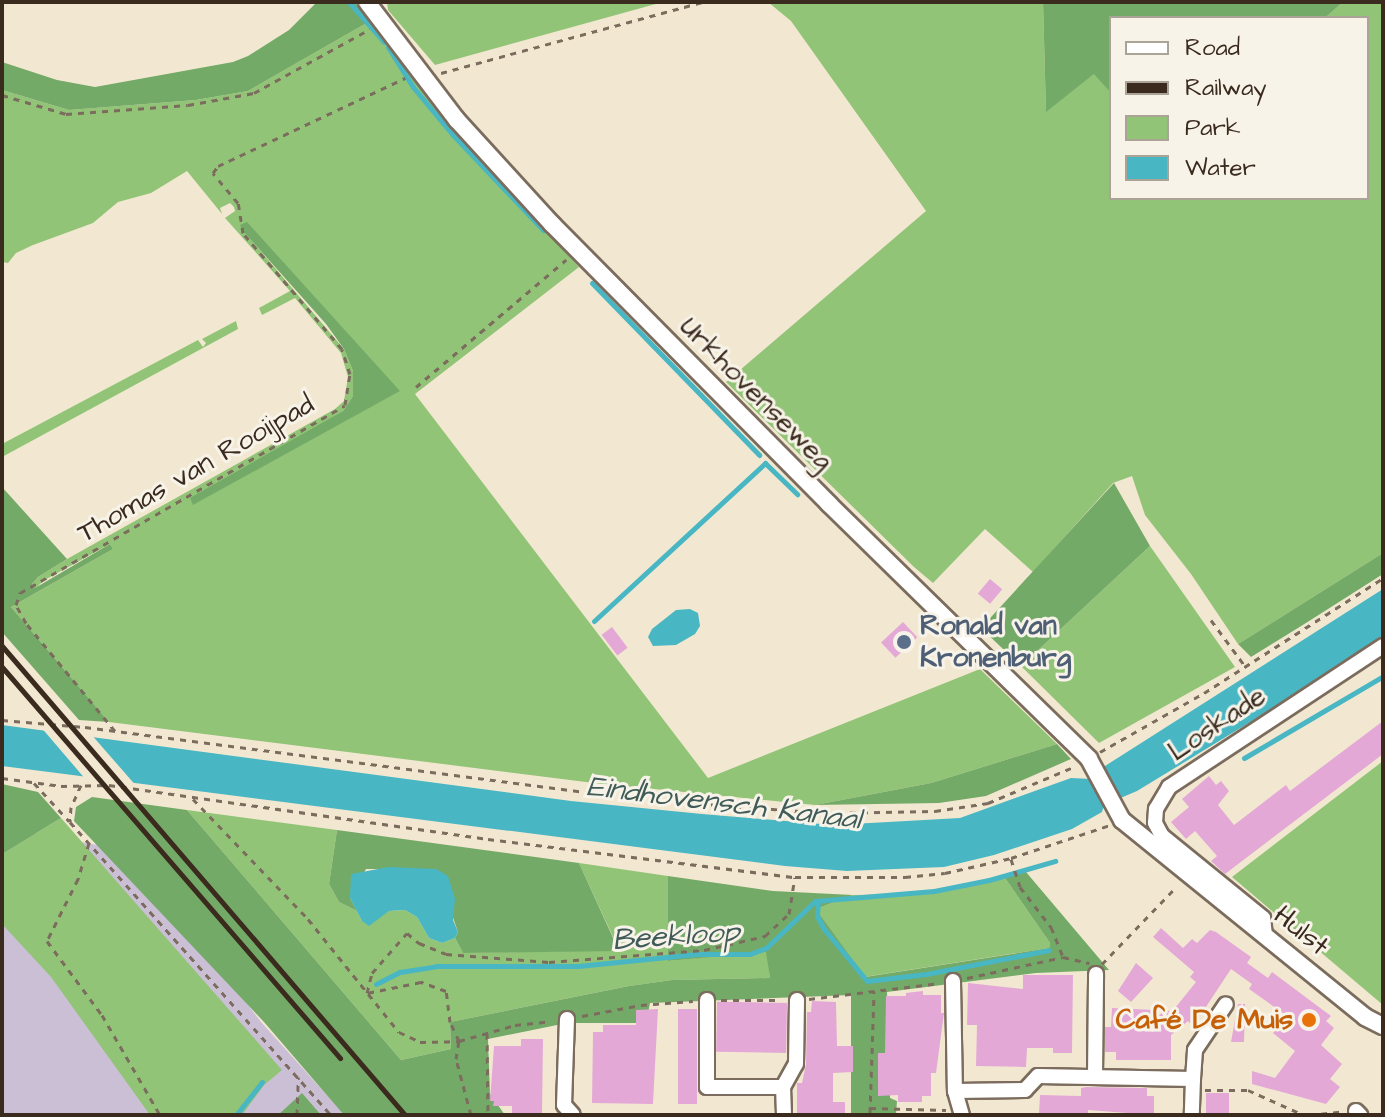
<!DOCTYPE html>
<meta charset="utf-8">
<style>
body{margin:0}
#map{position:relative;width:1385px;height:1117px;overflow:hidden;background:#f2e8d1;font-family:"Architects Daughter",sans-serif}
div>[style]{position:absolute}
.industrial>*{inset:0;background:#cbbfd5}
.green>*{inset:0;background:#91c476}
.forest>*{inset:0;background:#74aa67}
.water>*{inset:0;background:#49b6c4}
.pier>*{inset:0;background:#f2e8d1}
.stream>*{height:5px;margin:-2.5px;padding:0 2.5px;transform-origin:2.5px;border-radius:2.5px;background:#49b6c4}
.building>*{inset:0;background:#e3a8d6;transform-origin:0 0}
.path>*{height:3px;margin-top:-1.5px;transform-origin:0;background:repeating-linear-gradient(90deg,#7b6c5d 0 6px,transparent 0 12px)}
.roads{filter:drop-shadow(2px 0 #7b6c5d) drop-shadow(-2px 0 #7b6c5d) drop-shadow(0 2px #7b6c5d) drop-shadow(0 -2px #7b6c5d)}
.minor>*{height:14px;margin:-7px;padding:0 7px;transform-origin:7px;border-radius:7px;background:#fff}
.tertiary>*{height:16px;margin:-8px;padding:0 8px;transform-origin:8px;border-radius:8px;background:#fff}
.rail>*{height:5px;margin:-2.5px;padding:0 2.5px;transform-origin:2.5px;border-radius:2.5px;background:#3b2a1e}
.dots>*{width:22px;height:22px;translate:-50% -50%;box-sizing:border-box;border:4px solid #f7f3e8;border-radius:50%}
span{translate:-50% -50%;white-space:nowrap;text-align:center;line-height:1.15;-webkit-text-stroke:6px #f7f3e8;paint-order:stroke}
.street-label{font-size:28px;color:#3b2a1e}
.service-label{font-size:28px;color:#4e5e75;font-weight:700}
.left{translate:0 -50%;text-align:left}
.food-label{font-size:28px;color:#c56008;font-weight:700}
.right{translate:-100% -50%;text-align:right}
.water-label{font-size:30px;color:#405b58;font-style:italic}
.frame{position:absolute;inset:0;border:4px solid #3b2a1e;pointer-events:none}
.legend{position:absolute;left:1109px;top:16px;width:260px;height:184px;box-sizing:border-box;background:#f7f3e8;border:2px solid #aca397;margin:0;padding:10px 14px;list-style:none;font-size:24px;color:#3b2a1e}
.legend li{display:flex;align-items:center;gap:16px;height:40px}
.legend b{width:40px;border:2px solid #aca397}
</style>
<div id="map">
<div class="industrial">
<div style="clip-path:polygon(2px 827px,97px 845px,146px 870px,261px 1022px,345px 1115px,2px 1115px)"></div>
</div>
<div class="green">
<div style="clip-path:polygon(387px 2px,663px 2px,435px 65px,388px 10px)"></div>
<div style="clip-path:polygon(768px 2px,1043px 2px,1046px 111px,1095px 73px,1111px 93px,1111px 198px,1367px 198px,1367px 18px,1325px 18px,1343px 2px,1383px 2px,1383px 553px,1238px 644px,1191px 574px,1145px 515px,1132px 476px,1113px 483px,1033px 572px,985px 529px,933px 583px,914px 567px,726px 382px,926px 211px,791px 21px)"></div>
<div style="clip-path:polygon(evenodd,372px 20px,464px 143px,579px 267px,415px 394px,708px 778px,980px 669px,1057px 744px,931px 783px,815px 805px,594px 783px,109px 722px,11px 607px,113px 549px,110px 544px,43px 581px,35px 589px,32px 584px,38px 577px,67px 559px,335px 409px,344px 401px,348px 377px,341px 353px,295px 298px,262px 315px,259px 308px,290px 291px,225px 218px,235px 211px,234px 207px,230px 203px,220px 208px,222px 214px,187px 171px,151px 193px,118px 202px,93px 223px,33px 245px,16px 253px,8px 263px,2px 262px,2px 90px,69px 110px,196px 100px,248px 91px,372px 20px,241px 228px,399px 391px,194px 504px,343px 411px,353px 396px,353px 371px,344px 349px,241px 228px)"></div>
<div style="clip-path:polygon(236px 321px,238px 329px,2px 457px,2px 444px,198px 340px,203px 347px,206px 343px,202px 339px)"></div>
<div style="clip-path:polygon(1150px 546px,1235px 667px,1099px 743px,1021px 666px)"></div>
<div style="clip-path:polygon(1383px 761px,1383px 1005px,1232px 877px)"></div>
<div style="clip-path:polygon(187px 810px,337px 830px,329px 884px,339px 902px,357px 911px,362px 921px,389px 911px,405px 910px,417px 917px,429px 938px,442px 943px,455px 938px,463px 953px,619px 950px,579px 863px,668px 876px,668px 961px,767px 951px,770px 978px,672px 980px,629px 986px,450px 1022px,451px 1049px,401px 1060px)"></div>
<div style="clip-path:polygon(61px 818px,282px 1070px,264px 1085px,242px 1115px,150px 1115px,51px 977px,2px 924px,2px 854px)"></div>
<div style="clip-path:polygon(1005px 878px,1050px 943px,1049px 948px,864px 977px,816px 909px,853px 895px,919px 894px)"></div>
</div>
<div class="forest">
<div style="clip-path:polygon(317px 2px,354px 2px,372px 20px,248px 91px,196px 100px,69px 110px,2px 90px,2px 62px,57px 80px,95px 87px,233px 62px,248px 56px,289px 30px)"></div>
<div style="clip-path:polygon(1043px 2px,1343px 2px,1325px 18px,1111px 18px,1111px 93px,1094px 74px,1046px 112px)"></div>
<div style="clip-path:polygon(247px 222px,400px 391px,193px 505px,190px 498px,343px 411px,353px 396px,353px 371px,344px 349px,326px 324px,243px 231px,240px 225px)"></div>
<div style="clip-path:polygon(1114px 483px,1150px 546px,1021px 666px,981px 628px)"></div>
<div style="clip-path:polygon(2px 487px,67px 559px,38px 577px,32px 584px,35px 588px,110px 544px,113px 549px,11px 607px,109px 722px,79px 720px,2px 632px)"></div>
<div style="clip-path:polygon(1383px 553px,1383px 574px,1306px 623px,1251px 657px,1238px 644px)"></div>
<div style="clip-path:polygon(1057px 744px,1071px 759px,986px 796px,939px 803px,815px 805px,931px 783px)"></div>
<div style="clip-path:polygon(2px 784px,38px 792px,61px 818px,2px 854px)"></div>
<div style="clip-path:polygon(92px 797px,187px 810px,401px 1060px,451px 1049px,450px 1022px,629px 986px,672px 980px,770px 978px,766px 952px,668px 961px,668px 876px,773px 891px,853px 895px,816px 909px,865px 977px,1049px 948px,1050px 943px,1005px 878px,1026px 872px,1109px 970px,1036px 973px,887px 992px,890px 1098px,897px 1101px,896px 1115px,851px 1115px,851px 995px,650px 1003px,646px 1023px,567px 1023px,488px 1039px,490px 1094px,505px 1115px,344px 1115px,264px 1022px,74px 821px,76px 807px)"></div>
<div style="clip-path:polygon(337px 830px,579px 863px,619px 951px,463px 953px,455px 938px,458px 932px,436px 869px,366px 869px,350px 898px,357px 911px,339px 902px,329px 884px)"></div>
<div style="clip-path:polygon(302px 1093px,321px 1115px,278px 1115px)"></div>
</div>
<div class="water">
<div style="clip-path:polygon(1383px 589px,1383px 641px,1367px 651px,1137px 791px,1104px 805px,1102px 812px,1072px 829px,994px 855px,944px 867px,847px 871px,785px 866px,2px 766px,2px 725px,571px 801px,702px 814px,834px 825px,960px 818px,1071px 778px,1092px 779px,1102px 774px,1105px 766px)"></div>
<div style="clip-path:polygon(690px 609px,698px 613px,700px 626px,695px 634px,676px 645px,653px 646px,648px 637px,652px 629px,676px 610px)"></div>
<div style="clip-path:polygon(389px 867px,436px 869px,448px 876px,455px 899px,453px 920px,458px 932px,455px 938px,442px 943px,429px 938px,417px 917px,405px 910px,389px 911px,369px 926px,362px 921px,350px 898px,351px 874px)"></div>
</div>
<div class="pier">
<div style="clip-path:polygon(40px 726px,90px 733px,138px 788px,87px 781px)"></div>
</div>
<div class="stream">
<div style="left:349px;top:2px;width:53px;rotate:48.8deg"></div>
<div style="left:388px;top:47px;width:47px;rotate:58deg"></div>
<div style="left:413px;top:87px;width:62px;rotate:50.2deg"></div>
<div style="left:453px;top:135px;width:131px;rotate:46.5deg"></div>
<div style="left:592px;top:283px;width:240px;rotate:45.8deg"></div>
<div style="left:594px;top:621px;width:233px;rotate:-42.7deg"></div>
<div style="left:765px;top:463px;width:45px;rotate:44.1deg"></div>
<div style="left:1244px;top:758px;width:161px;rotate:-30.5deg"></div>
<div style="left:818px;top:901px;width:15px;rotate:94deg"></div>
<div style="left:817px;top:916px;width:15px;rotate:62deg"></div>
<div style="left:824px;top:929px;width:67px;rotate:50.4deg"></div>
<div style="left:867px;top:981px;width:59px;rotate:-6.8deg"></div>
<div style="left:926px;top:974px;width:125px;rotate:-11deg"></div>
<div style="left:376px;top:984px;width:27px;rotate:-27deg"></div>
<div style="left:400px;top:972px;width:36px;rotate:-9deg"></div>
<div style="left:436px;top:966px;width:142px"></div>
<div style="left:578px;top:966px;width:119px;rotate:-5.8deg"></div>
<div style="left:696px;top:954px;width:54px"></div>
<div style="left:750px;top:954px;width:17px;rotate:-21deg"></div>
<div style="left:766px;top:948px;width:68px;rotate:-43.8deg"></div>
<div style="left:815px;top:901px;width:119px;rotate:-4.8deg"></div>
<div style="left:934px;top:891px;width:56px;rotate:-11.3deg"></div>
<div style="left:989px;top:880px;width:69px;rotate:-16.1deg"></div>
<div style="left:236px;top:1115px;width:42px;rotate:-51.8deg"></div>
</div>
<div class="building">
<div style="left:990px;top:579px;width:16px;height:19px;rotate:40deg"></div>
<div style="left:903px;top:622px;width:21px;height:30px;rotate:47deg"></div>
<div style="left:612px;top:627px;width:26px;height:13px;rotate:53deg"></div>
<div style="clip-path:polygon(1383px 721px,1383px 754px,1225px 874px,1211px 861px,1217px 856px,1195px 831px,1186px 839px,1171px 822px,1189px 807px,1182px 799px,1209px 776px,1216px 785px,1221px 781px,1229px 791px,1218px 805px,1234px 825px,1286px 785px,1290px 791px)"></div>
<div style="clip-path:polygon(1161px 928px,1183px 948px,1192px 939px,1197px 943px,1210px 930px,1216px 932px,1251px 957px,1247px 963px,1268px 978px,1272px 972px,1331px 1016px,1326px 1021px,1334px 1028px,1321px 1045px,1342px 1064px,1330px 1079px,1340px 1087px,1326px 1104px,1252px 1084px,1252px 1071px,1275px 1078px,1295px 1051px,1273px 1033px,1287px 1016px,1249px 989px,1252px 984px,1231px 969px,1198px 1019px,1191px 1024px,1188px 1021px,1171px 1035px,1171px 1060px,1116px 1060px,1116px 1052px,1105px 1052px,1105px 1027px,1111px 1027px,1112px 1008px,1154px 1010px,1160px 1015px,1165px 1008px,1171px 1013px,1196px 982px,1190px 977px,1194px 972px,1153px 937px)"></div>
<div style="clip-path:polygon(1136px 963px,1153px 978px,1131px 1002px,1118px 991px)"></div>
<div style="clip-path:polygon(1023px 975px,1073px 975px,1072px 1053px,1053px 1053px,1053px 1048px,1027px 1048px,1026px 1067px,976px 1066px,977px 1025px,967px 1025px,968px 983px,1023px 989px)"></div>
<div style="clip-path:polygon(923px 991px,923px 995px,941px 995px,941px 1013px,944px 1013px,936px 1073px,931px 1073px,931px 1096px,922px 1096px,922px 1102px,898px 1102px,898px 1095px,878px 1096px,878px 1053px,885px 1053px,886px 996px,906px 996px,906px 993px)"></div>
<div style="clip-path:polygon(812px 1001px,836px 1002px,837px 1046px,853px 1046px,853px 1072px,833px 1073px,833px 1102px,845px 1102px,845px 1114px,797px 1113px,797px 1083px,802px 1083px,806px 1064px,807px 1012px,811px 1012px)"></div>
<div style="left:787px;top:1003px;width:50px;height:70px;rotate:91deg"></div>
<div style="clip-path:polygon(1238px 1004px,1245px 1004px,1244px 1042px,1231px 1042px)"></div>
<div style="clip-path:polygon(658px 1009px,653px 1104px,592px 1103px,593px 1032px,603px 1032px,603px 1025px,636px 1025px,636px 1010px)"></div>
<div style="left:678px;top:1009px;width:19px;height:95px"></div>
<div style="clip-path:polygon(521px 1039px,543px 1039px,542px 1115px,512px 1114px,512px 1106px,493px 1106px,494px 1101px,490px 1101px,494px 1046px,521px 1046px)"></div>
<div style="clip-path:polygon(1087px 1087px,1147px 1088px,1147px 1096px,1154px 1096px,1154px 1115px,1088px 1110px,1088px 1115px,1039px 1114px,1040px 1095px,1081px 1096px,1081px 1088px)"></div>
<div style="left:1206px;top:1093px;width:23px;height:22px"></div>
</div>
<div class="path">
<div style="left:441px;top:73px;width:271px;rotate:-15.2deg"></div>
<div style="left:2px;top:95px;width:67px;rotate:16.5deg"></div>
<div style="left:66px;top:114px;width:122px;rotate:-4.2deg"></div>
<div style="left:188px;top:105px;width:67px;rotate:-10.3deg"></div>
<div style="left:254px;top:93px;width:132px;rotate:-28.9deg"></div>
<div style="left:416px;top:387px;width:197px;rotate:-40.3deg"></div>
<div style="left:1211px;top:620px;width:57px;rotate:53.5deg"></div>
<div style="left:2px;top:720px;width:83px;rotate:4.8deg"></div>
<div style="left:85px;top:727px;width:559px;rotate:7.4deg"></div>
<div style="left:639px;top:799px;width:188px;rotate:4.3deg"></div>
<div style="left:826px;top:813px;width:109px;rotate:-1.1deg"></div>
<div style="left:935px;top:811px;width:54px;rotate:-8.6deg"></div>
<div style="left:988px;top:803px;width:95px;rotate:-22.8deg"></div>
<div style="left:115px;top:731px;width:140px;rotate:-129.5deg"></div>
<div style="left:26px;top:623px;width:21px;rotate:-119deg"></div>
<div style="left:16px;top:605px;width:13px;rotate:-72deg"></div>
<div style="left:20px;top:593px;width:375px;rotate:-30deg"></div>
<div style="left:345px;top:405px;width:31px;rotate:-81deg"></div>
<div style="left:350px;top:374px;width:26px;rotate:-108deg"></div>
<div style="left:342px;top:349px;width:153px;rotate:-130.5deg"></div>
<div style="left:243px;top:233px;width:30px;rotate:-99deg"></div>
<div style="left:238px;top:203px;width:39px;rotate:-130deg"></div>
<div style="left:213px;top:173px;width:9px;rotate:-54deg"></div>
<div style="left:218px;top:166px;width:207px;rotate:-25.2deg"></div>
<div style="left:1100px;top:752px;width:120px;rotate:-29.6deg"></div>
<div style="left:1204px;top:693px;width:213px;rotate:-32.7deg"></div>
<div style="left:2px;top:778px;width:60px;rotate:7.7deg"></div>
<div style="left:61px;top:786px;width:48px;rotate:-1.2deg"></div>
<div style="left:109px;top:785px;width:383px;rotate:8.1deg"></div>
<div style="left:488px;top:839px;width:309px;rotate:7.1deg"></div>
<div style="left:795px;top:877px;width:110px"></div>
<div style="left:905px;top:877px;width:40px;rotate:-5.7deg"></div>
<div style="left:945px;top:873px;width:68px;rotate:-12.8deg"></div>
<div style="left:1011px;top:858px;width:104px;rotate:-18.4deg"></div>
<div style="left:34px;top:783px;width:52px;rotate:47.4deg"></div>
<div style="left:81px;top:785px;width:24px;rotate:114deg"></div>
<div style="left:71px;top:807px;width:15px;rotate:94deg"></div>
<div style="left:70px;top:822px;width:392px;rotate:48.3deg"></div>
<div style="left:193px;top:799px;width:166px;rotate:46.2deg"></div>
<div style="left:308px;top:919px;width:145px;rotate:51.2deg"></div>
<div style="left:399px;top:1032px;width:23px;rotate:25deg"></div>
<div style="left:420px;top:1042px;width:39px;rotate:-1deg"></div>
<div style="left:459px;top:1041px;width:58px;rotate:-15.9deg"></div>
<div style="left:515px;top:1025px;width:36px;rotate:-6deg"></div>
<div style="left:89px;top:843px;width:38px;rotate:107deg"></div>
<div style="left:78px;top:879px;width:69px;rotate:116.6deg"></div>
<div style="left:47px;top:941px;width:92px;rotate:53.4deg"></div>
<div style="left:102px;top:1015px;width:116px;rotate:59.9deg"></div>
<div style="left:1011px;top:859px;width:29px;rotate:72deg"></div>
<div style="left:1020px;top:887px;width:51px;rotate:52.2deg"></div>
<div style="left:1051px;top:927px;width:32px;rotate:68deg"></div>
<div style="left:1102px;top:964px;width:108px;rotate:-46.1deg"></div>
<div style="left:967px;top:978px;width:98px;rotate:-12.3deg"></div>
<div style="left:1063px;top:957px;width:27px;rotate:13deg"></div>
<div style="left:809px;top:999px;width:132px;rotate:-7deg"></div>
<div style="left:721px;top:1000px;width:60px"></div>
<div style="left:582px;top:1016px;width:60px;rotate:-10.6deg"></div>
<div style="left:641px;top:1005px;width:52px;rotate:-4.4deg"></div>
<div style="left:487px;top:1033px;width:82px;rotate:89.3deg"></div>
<div style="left:1205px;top:1090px;width:43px"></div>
<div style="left:1248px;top:1090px;width:61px;rotate:24.1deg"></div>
<div style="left:870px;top:1108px;width:76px;rotate:1.5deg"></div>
<div style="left:870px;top:1113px;width:121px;rotate:-88.1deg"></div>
<div style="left:297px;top:1115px;width:38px;rotate:-88deg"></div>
<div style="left:471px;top:1115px;width:58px;rotate:-105deg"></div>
<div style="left:456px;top:1059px;width:18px;rotate:-81deg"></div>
<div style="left:459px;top:1041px;width:21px;rotate:-115deg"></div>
<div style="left:450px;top:1022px;width:31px;rotate:-97deg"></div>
<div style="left:446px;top:991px;width:27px;rotate:-160deg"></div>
<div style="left:421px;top:982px;width:55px;rotate:168.5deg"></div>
<div style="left:367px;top:993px;width:21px;rotate:-76deg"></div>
<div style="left:372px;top:973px;width:53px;rotate:-48.8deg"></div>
<div style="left:407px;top:933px;width:16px;rotate:40deg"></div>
<div style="left:419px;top:943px;width:29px;rotate:22deg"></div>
<div style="left:446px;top:954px;width:103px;rotate:4.4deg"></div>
<div style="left:549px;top:962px;width:155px;rotate:-4.4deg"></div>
<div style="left:704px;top:950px;width:63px;rotate:-12.9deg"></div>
<div style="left:765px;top:936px;width:33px;rotate:-43deg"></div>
<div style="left:789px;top:914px;width:37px;rotate:-81deg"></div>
<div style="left:1309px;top:1115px;width:31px;rotate:-6deg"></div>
</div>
<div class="roads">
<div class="minor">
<div style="left:1265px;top:936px;width:18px;rotate:-96deg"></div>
<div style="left:1263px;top:918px;width:130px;rotate:-140.9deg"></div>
<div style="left:1162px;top:836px;width:15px;rotate:-118deg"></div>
<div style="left:1155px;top:823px;width:14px;rotate:-86deg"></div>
<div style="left:1156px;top:809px;width:26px;rotate:-59deg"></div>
<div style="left:1169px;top:787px;width:256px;rotate:-33.4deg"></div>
<div style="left:953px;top:981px;width:110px;rotate:89deg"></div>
<div style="left:955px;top:1091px;width:25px;rotate:74deg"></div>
<div style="left:707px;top:1000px;width:87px;rotate:90deg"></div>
<div style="left:707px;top:1087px;width:76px"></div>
<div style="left:567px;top:1019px;width:86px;rotate:92deg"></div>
<div style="left:564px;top:1105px;width:13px;rotate:48deg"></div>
<div style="left:1095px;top:1076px;width:102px;rotate:-89.4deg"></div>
<div style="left:1193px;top:1079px;width:29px;rotate:-86deg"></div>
<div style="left:1195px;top:1050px;width:55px;rotate:-56deg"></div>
<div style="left:955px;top:1091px;width:70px;rotate:-0.8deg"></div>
<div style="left:1025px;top:1090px;width:19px;rotate:-47deg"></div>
<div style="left:1038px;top:1076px;width:155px;rotate:1.1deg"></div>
<div style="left:1193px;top:1079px;width:36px;rotate:92deg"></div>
<div style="left:1356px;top:1111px;width:6px;rotate:45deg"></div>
<div style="left:784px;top:1115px;width:28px;rotate:-92deg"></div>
<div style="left:783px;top:1087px;width:26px;rotate:-61deg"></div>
<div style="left:796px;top:1064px;width:64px;rotate:-89.1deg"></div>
</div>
<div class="tertiary">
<div style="left:367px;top:2px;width:148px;rotate:52.7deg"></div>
<div style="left:457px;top:120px;width:141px;rotate:47.6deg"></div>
<div style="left:552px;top:224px;width:394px;rotate:45.3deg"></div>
<div style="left:829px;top:504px;width:364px;rotate:44.4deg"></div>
<div style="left:1089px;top:759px;width:69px;rotate:61.6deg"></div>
<div style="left:1122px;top:820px;width:313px;rotate:39deg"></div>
<div style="left:1365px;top:1017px;width:20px;rotate:27deg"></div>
</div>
</div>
<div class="rail">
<div style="left:2px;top:646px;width:618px;rotate:49.33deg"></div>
<div style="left:2px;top:667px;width:517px;rotate:49.16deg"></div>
</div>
<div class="dots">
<div style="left:904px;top:642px;background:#5c6f8a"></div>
<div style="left:1309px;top:1020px;background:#e8710a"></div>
</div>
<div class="street-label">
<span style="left:756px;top:394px;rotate:45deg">Urkhovenseweg</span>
<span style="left:196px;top:469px;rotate:-30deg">Thomas van Rooijpad</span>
<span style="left:1217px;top:724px;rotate:-34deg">Loskade</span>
<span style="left:1301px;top:931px;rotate:39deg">Hulst</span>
</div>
<div class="service-label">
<span class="left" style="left:920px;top:642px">Ronald van<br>Kronenburg</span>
</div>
<div class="food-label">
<span class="right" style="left:1293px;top:1020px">Café De Muis</span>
</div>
<div class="water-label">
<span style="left:724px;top:803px;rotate:7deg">Eindhovensch Kanaal</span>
<span style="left:676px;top:936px;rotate:-4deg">Beekloop</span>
</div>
<div class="frame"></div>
<ul class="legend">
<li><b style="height:10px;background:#fff"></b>Road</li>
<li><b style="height:10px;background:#3b2a1e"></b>Railway</li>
<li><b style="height:22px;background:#91c476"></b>Park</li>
<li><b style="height:22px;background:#49b6c4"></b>Water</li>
</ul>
</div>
